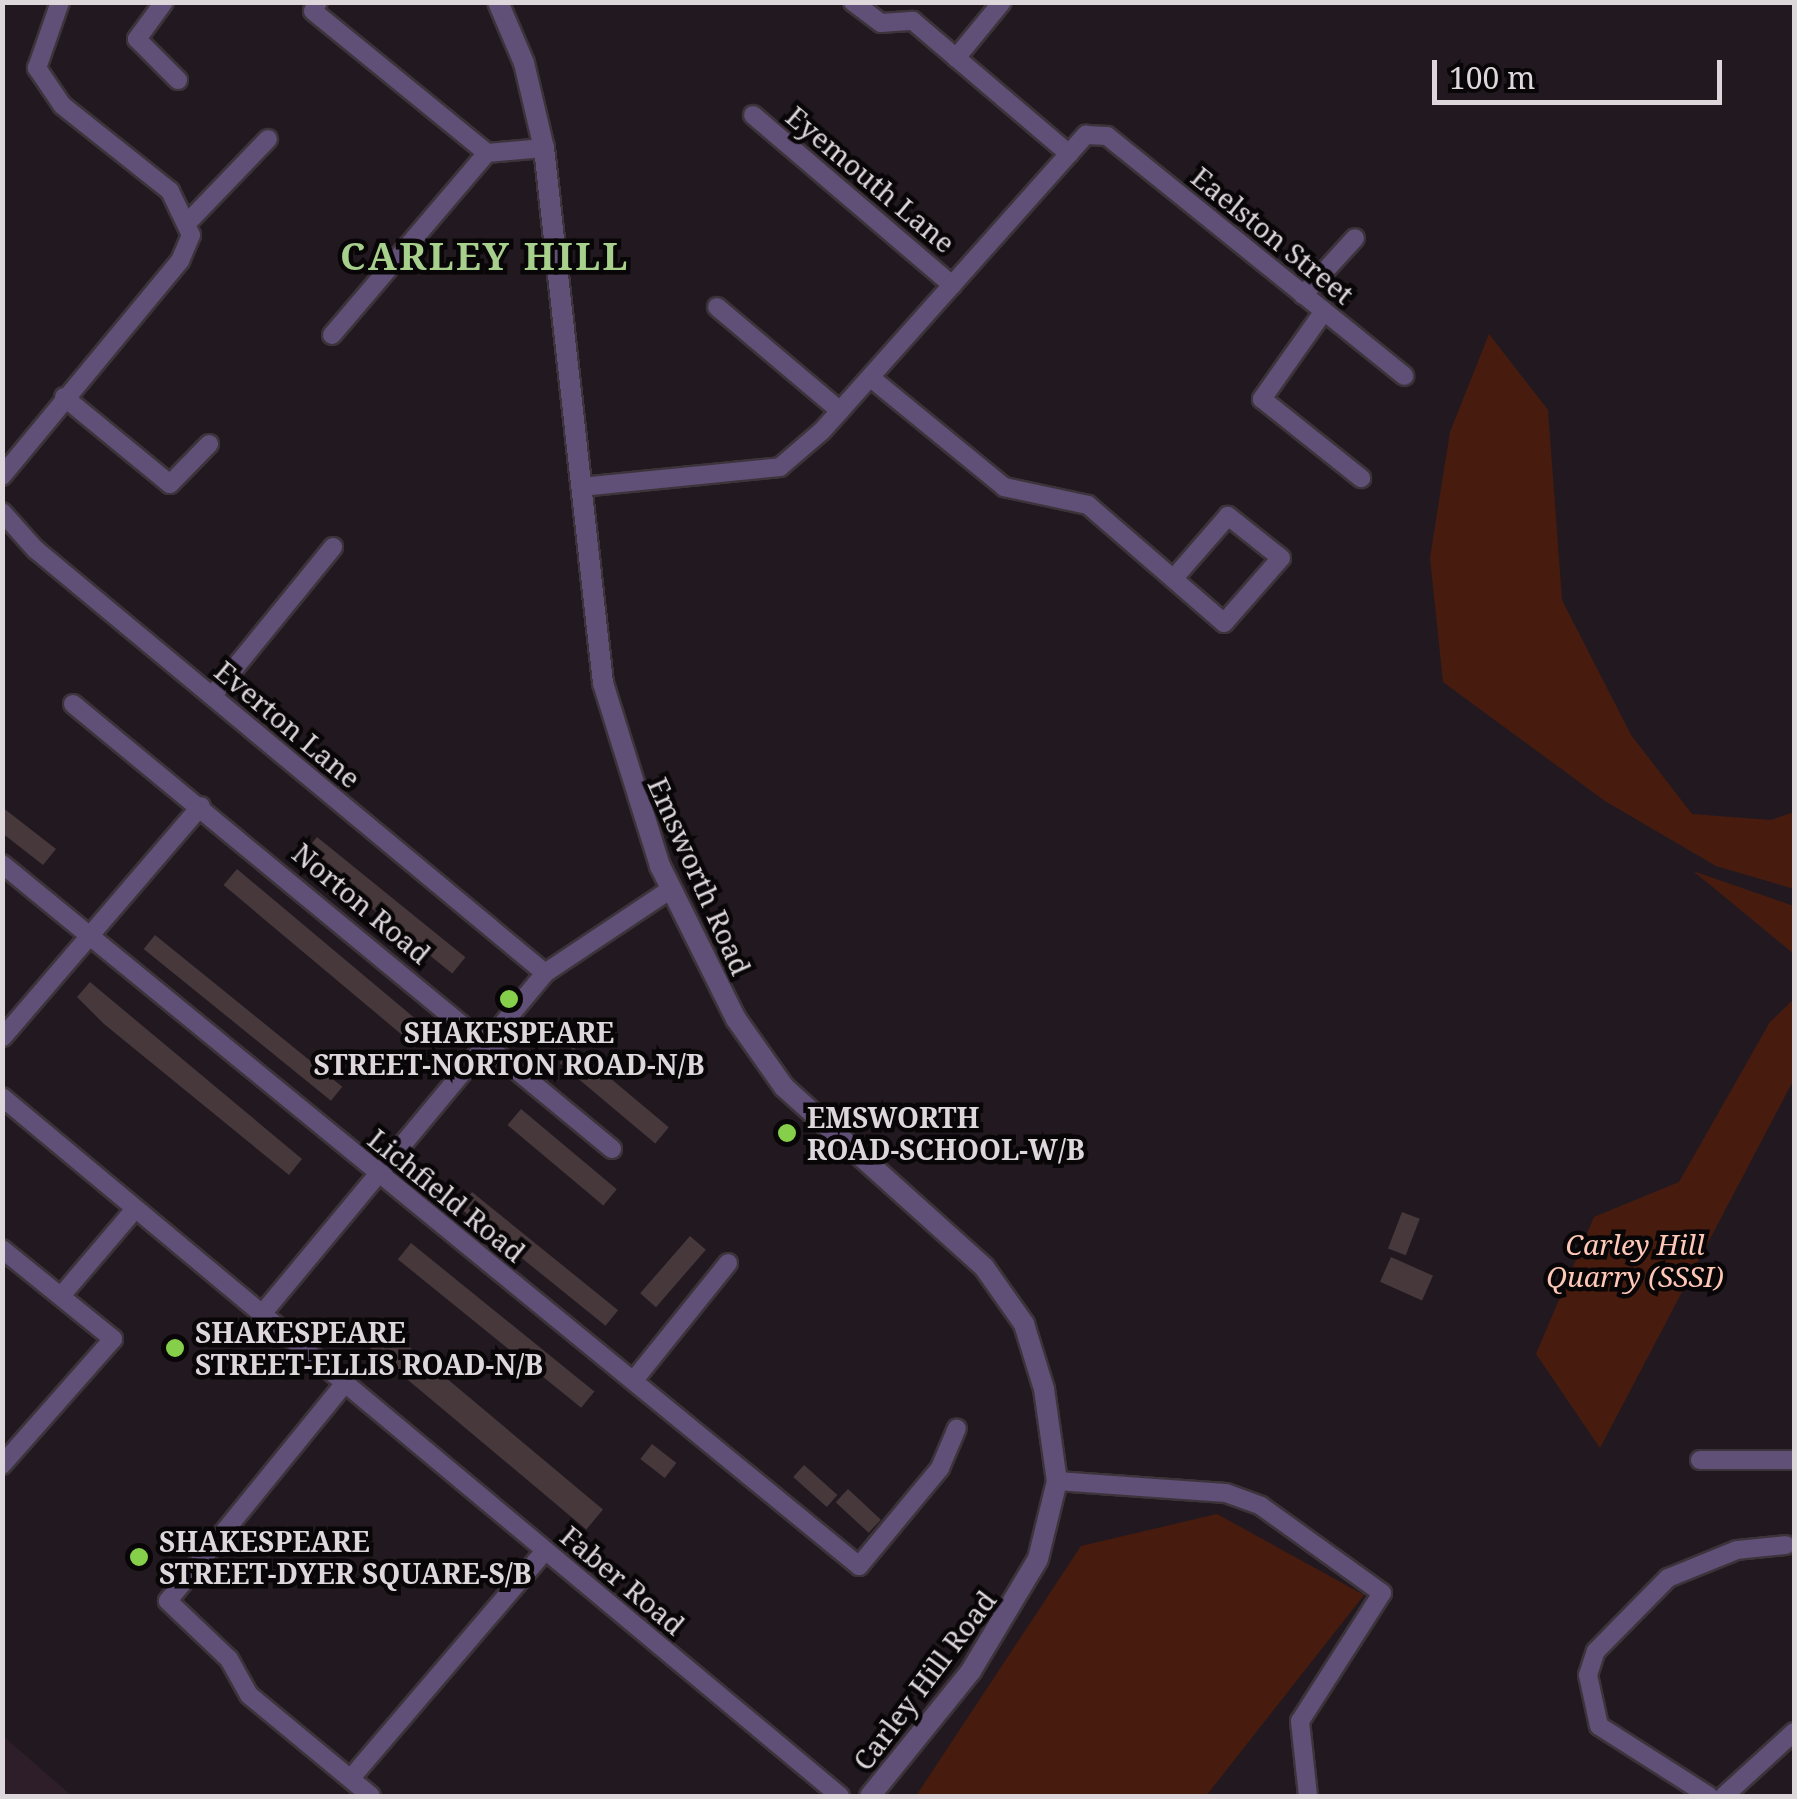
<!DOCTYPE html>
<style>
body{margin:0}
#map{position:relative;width:1797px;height:1799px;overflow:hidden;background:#221920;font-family:"Noto Serif",serif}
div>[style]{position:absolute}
.built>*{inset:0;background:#2d1e29}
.green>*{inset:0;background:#471c0e}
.building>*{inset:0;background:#46383b;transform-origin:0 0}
.roads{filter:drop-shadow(2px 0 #3c343a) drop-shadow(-2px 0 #3c343a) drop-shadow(0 2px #3c343a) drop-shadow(0 -2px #3c343a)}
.minor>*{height:18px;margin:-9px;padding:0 9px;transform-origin:9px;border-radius:9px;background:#604f76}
.tertiary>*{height:20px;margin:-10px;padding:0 10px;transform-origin:10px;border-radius:10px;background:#604f76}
.dots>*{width:28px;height:28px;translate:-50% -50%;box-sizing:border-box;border:5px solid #090608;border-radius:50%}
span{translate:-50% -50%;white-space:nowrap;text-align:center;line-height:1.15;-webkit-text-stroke:9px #090608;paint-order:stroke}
.street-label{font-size:28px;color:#ddd7db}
.poi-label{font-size:28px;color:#ddd7db;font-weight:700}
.left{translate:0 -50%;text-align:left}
.park-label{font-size:28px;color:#ffc7b6;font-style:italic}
.district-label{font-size:38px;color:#a7d08d;font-weight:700;letter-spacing:2.5px}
.frame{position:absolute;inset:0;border:5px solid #ddd7db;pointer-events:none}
.scale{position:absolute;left:1432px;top:60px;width:290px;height:45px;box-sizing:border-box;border:5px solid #ddd7db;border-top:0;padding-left:12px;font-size:30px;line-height:35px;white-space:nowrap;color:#ddd7db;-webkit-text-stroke:8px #090608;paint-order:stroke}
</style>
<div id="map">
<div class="built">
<div style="clip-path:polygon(2px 1736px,3px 1736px,72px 1796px,3px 1796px)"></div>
</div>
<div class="green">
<div style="clip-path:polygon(1489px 334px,1548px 410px,1562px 600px,1631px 735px,1692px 814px,1771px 820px,1794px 812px,1794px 889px,1716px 866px,1605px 801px,1443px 682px,1430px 558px,1450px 432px)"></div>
<div style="clip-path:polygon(1693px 871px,1794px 906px,1794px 954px)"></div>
<div style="clip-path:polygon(1794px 999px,1794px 1079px,1600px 1448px,1536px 1354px,1594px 1217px,1679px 1182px,1770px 1022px)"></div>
<div style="clip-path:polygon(1217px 1514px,1364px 1595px,1206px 1796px,916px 1796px,1081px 1546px)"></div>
</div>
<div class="building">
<div style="clip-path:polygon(2px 807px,56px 849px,43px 865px,2px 833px)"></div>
<div style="left:317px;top:837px;width:191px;height:21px;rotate:39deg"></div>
<div style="left:237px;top:869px;width:234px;height:21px;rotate:40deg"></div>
<div style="left:155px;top:935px;width:241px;height:18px;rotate:39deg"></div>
<div style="clip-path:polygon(90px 982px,302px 1159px,289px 1175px,104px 1024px,77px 997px)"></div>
<div style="left:573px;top:1047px;width:125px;height:21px;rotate:40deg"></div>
<div style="left:521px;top:1109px;width:125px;height:21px;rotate:40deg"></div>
<div style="left:472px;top:1192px;width:188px;height:20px;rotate:39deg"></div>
<div style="left:1402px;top:1212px;width:19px;height:39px;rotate:21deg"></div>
<div style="left:690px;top:1236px;width:21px;height:76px;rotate:41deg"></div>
<div style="left:411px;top:1243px;width:236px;height:21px;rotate:39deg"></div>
<div style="left:1391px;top:1257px;width:46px;height:27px;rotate:24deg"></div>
<div style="left:377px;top:1320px;width:295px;height:26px;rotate:40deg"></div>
<div style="left:652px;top:1444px;width:31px;height:19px;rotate:38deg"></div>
<div style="left:804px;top:1465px;width:45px;height:16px;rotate:42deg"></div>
<div style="left:848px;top:1489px;width:45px;height:18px;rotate:43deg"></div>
</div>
<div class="roads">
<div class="minor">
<div style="left:164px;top:2px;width:46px;rotate:126.1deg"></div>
<div style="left:137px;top:39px;width:58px;rotate:45deg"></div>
<div style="left:318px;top:2px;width:10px;rotate:119deg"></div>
<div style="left:313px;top:11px;width:225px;rotate:39.2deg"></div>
<div style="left:487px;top:153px;width:57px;rotate:-5deg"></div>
<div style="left:853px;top:2px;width:35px;rotate:37deg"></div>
<div style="left:881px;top:23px;width:32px;rotate:-4deg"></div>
<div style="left:913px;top:21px;width:205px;rotate:40.4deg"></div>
<div style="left:956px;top:58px;width:72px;rotate:-50.6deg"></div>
<div style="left:753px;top:115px;width:262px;rotate:40.5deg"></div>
<div style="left:191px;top:219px;width:111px;rotate:-46.1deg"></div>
<div style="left:1303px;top:295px;width:77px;rotate:-47.6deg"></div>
<div style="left:717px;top:307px;width:161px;rotate:40.2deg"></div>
<div style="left:1324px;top:311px;width:108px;rotate:125.2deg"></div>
<div style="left:1262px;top:399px;width:127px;rotate:38.6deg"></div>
<div style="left:332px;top:335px;width:239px;rotate:-49.6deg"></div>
<div style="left:871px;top:378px;width:172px;rotate:39.3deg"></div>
<div style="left:1004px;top:487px;width:86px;rotate:12.1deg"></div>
<div style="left:1088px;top:505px;width:180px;rotate:40.9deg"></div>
<div style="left:1224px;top:623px;width:86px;rotate:-48.8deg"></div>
<div style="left:1281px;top:558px;width:68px;rotate:-141.6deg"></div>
<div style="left:1228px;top:516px;width:82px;rotate:131.1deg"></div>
<div style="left:64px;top:397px;width:137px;rotate:39.4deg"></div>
<div style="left:170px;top:484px;width:56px;rotate:-45.7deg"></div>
<div style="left:2px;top:476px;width:279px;rotate:-50.4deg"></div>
<div style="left:180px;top:261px;width:28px;rotate:-67deg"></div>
<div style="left:191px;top:235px;width:49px;rotate:-115.5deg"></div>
<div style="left:170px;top:191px;width:138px;rotate:-141.5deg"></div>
<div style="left:62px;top:105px;width:45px;rotate:-124deg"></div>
<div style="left:37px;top:68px;width:70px;rotate:-70.8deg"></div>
<div style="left:581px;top:487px;width:200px;rotate:-5.7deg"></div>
<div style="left:780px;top:467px;width:55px;rotate:-40.6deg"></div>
<div style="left:822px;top:431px;width:397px;rotate:-48.3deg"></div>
<div style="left:1086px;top:135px;width:21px;rotate:3deg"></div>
<div style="left:1107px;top:136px;width:382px;rotate:38.9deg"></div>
<div style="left:2px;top:512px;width:50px;rotate:48.3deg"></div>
<div style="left:35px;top:549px;width:663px;rotate:39.74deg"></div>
<div style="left:212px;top:696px;width:192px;rotate:-50.9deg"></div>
<div style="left:73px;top:704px;width:699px;rotate:39.54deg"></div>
<div style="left:2px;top:864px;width:1108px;rotate:39.32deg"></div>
<div style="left:859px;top:1566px;width:127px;rotate:-50.4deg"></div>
<div style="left:940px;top:1468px;width:43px;rotate:-67deg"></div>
<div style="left:3px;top:1037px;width:304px;rotate:-49.4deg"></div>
<div style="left:2px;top:1097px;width:1091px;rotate:39.83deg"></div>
<div style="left:2px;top:1249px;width:143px;rotate:39deg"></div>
<div style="left:113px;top:1339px;width:168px;rotate:131.4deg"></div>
<div style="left:61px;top:1296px;width:114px;rotate:-49.6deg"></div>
<div style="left:262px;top:1314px;width:443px;rotate:-50.3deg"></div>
<div style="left:545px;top:973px;width:151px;rotate:-33.7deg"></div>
<div style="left:634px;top:1380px;width:150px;rotate:-51.2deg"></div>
<div style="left:345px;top:1383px;width:281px;rotate:129.1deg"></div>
<div style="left:168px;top:1601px;width:84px;rotate:43.6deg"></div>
<div style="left:229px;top:1659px;width:41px;rotate:60.9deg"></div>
<div style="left:249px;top:1695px;width:158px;rotate:39.6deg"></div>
<div style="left:1700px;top:1460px;width:94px"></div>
<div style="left:1057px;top:1481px;width:169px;rotate:4.1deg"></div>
<div style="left:1226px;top:1493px;width:37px;rotate:20deg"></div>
<div style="left:1261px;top:1506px;width:149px;rotate:35.7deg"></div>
<div style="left:1382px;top:1593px;width:152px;rotate:122.6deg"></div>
<div style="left:1300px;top:1721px;width:75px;rotate:83.9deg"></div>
<div style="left:351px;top:1778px;width:299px;rotate:-49.5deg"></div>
<div style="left:1709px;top:1796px;width:130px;rotate:-147.5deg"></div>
<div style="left:1599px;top:1726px;width:52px;rotate:-102.2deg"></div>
<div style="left:1588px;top:1675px;width:25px;rotate:-72deg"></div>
<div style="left:1596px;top:1651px;width:103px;rotate:-45.4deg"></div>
<div style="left:1668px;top:1578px;width:74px;rotate:-22.1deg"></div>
<div style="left:1737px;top:1550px;width:49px;rotate:-5.8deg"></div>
<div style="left:1724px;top:1796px;width:95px;rotate:-42.4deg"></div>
</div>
<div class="tertiary">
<div style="left:498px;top:2px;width:66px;rotate:66.9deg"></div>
<div style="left:524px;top:63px;width:87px;rotate:76.8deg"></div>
<div style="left:544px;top:148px;width:538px;rotate:83.71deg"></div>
<div style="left:603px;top:683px;width:192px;rotate:72.7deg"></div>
<div style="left:660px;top:866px;width:171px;rotate:63.6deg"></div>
<div style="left:736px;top:1019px;width:83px;rotate:54.8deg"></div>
<div style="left:784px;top:1087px;width:269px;rotate:42deg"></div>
<div style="left:984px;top:1267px;width:70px;rotate:54.9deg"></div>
<div style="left:1024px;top:1324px;width:68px;rotate:72.9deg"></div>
<div style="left:1044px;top:1389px;width:93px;rotate:82deg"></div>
<div style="left:1057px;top:1481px;width:80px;rotate:103.7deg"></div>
<div style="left:1038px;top:1559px;width:131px;rotate:120.9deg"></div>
<div style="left:971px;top:1671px;width:161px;rotate:128.9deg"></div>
</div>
</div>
<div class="dots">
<div style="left:509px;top:999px;background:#86cf4b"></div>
<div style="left:787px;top:1133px;background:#86cf4b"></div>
<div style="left:175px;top:1348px;background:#86cf4b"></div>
<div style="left:139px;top:1557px;background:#86cf4b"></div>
</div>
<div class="street-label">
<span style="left:871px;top:179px;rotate:40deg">Eyemouth Lane</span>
<span style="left:1273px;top:235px;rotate:39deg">Eaelston Street</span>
<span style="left:288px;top:724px;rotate:40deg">Everton Lane</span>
<span style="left:700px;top:876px;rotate:66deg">Emsworth Road</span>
<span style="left:362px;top:903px;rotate:40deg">Norton Road</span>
<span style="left:447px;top:1195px;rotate:39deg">Lichfield Road</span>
<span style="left:623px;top:1580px;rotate:40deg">Faber Road</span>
<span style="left:924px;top:1680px;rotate:-53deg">Carley Hill Road</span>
</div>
<div class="poi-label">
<span style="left:509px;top:1048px">SHAKESPEARE<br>STREET-NORTON ROAD-N/B</span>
<span class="left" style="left:807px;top:1133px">EMSWORTH<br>ROAD-SCHOOL-W/B</span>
<span class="left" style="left:195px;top:1348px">SHAKESPEARE<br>STREET-ELLIS ROAD-N/B</span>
<span class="left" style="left:159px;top:1557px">SHAKESPEARE<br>STREET-DYER SQUARE-S/B</span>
</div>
<div class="park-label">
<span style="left:1635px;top:1260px">Carley Hill<br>Quarry (SSSI)</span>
</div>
<div class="district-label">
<span style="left:485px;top:256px">CARLEY HILL</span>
</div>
<div class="frame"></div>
<div class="scale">100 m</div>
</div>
